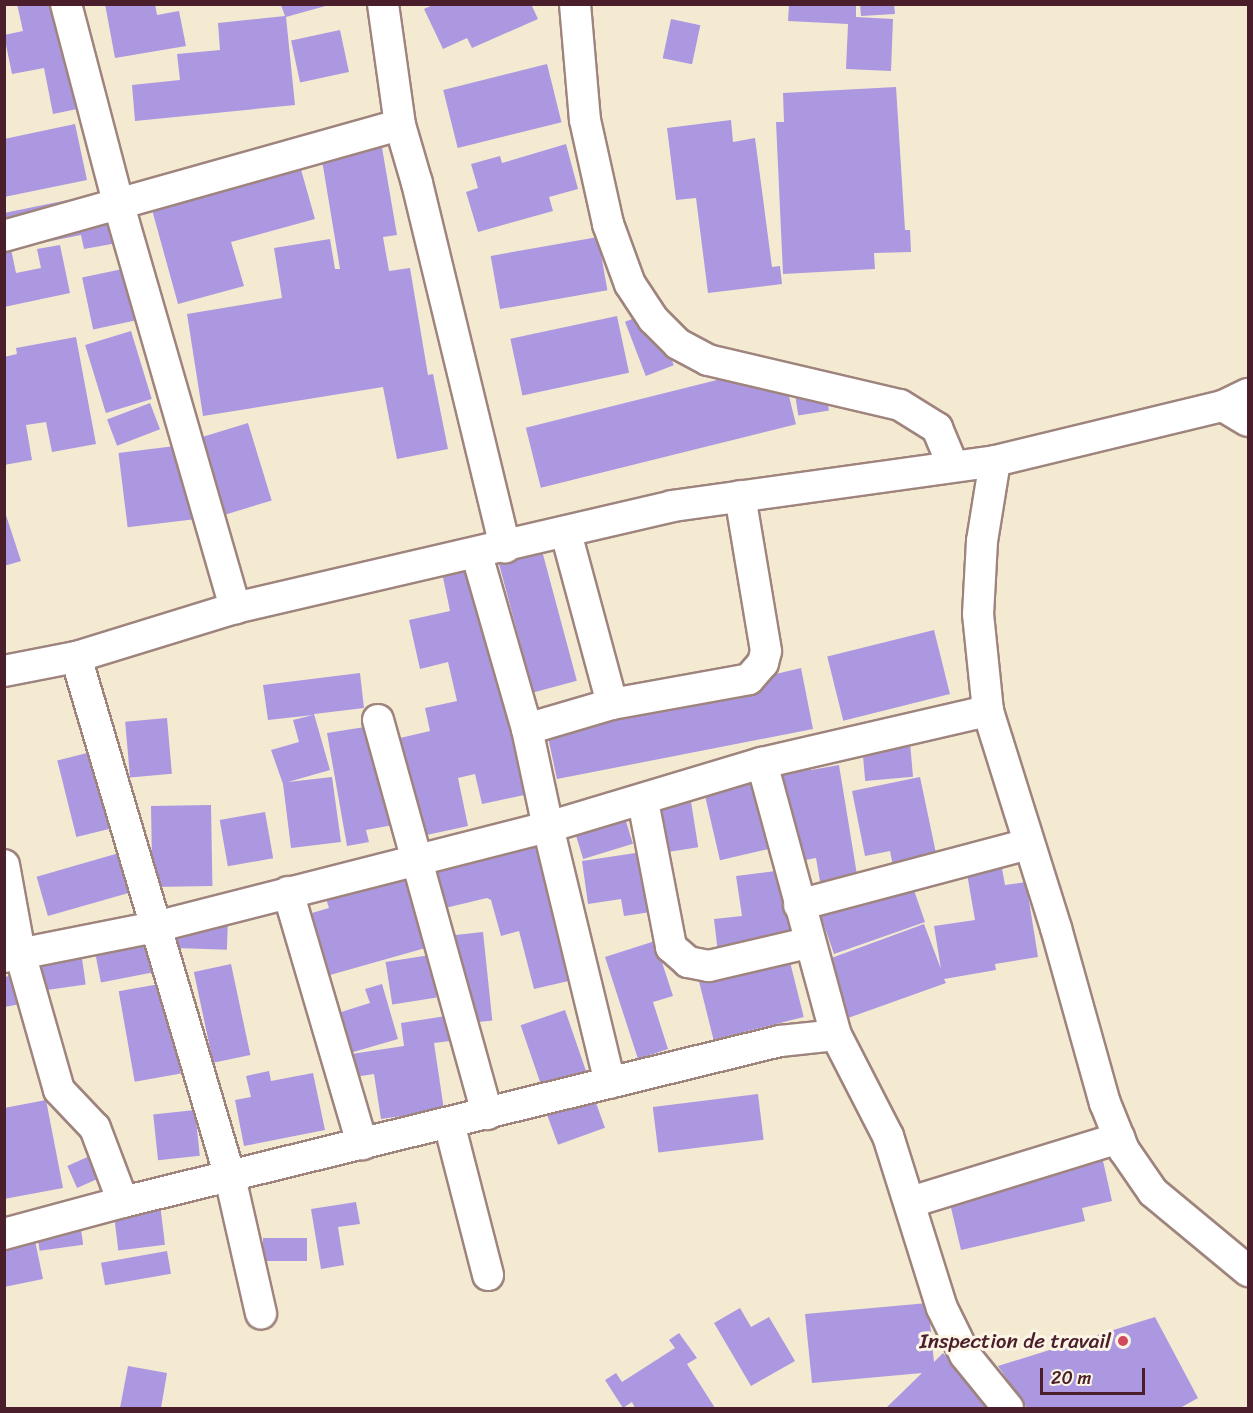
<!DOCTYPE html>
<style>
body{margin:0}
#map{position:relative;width:1253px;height:1413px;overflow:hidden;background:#f4ead1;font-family:Sriracha,sans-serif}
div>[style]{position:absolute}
.building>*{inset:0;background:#ab98e1;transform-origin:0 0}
.roads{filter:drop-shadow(2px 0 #9f847e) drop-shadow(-2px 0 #9f847e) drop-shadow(0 2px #9f847e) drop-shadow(0 -2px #9f847e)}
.minor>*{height:30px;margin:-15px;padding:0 15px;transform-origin:15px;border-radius:15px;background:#fff}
.dots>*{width:16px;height:16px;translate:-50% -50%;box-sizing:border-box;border:3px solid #fcf5e5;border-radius:50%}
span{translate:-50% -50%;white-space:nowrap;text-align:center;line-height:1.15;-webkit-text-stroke:6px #fcf5e5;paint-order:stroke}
.poi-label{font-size:21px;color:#4a1f2b}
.right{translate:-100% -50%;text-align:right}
.frame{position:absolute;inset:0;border:6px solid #4a1f2b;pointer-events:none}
.scale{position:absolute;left:1040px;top:1368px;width:105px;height:27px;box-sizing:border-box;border:3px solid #4a1f2b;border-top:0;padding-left:8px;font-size:18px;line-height:21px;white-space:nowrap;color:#4a1f2b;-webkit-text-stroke:4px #fcf5e5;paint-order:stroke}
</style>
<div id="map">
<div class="building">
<div style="clip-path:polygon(17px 4px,65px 4px,87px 107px,53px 114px,44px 68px,12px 74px,4px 35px,23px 31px)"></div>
<div style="clip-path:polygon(105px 4px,155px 4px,157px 15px,179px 11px,186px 46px,115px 58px)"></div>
<div style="clip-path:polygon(435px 4px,531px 4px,538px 19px,472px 48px,467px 38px,443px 49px,424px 9px)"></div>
<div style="clip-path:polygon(789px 4px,856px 4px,856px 17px,893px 19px,891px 71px,846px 69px,848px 24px,788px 21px)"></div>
<div style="clip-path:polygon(860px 4px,894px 4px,895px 14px,861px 16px)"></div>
<div style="clip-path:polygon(281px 5px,329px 5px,286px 17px,295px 105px,135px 121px,132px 85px,180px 80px,177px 54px,220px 50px,218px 23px,285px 16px)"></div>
<div style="left:671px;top:19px;width:30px;height:40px;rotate:12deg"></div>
<div style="left:340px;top:30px;width:43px;height:50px;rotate:78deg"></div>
<div style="left:547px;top:64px;width:60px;height:107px;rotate:76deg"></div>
<div style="clip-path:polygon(896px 87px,905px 230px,910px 230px,911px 252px,874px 253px,875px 269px,783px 274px,776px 122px,784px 122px,783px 93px)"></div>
<div style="clip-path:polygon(731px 120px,733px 142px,755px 138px,772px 267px,780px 266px,782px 284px,708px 293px,696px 198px,676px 200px,667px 128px)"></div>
<div style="clip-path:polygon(75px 124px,87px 180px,4px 197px,4px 139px)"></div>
<div style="clip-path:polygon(339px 126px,341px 142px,380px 136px,397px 235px,383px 237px,389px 271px,410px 268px,428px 375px,433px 374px,448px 449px,397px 459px,383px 387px,203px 416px,187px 314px,282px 298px,274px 248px,330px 239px,335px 269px,340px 269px,317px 130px)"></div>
<div style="clip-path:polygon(566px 144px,578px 189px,549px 197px,553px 211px,478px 232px,466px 192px,478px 188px,471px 164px,500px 156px,502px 163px)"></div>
<div style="clip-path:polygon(298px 159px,315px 219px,231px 242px,244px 286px,178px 304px,146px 188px)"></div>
<div style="clip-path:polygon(112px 191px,123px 242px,84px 249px,81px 235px,11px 249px,16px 273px,41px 268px,37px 249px,60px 245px,70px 293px,4px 307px,4px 213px)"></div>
<div style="left:598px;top:237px;width:54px;height:109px;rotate:80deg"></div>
<div style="left:132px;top:267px;width:53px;height:51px;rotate:78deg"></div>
<div style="left:653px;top:311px;width:58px;height:30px;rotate:69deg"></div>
<div style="left:617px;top:316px;width:58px;height:109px;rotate:78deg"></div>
<div style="left:131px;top:331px;width:71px;height:48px;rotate:73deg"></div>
<div style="clip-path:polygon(76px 337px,96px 444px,52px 452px,46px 422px,26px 425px,32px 460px,4px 465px,4px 357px,17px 354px,16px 348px)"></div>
<div style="left:781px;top:364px;width:62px;height:263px;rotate:76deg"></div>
<div style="left:823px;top:373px;width:38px;height:31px;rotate:81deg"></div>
<div style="left:150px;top:403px;width:28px;height:46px;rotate:69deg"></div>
<div style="left:248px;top:423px;width:81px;height:53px;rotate:73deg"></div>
<div style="left:183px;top:445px;width:75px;height:65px;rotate:83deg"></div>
<div style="clip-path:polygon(4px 509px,21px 561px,4px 566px)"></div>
<div style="left:537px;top:532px;width:154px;height:45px;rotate:75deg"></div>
<div style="clip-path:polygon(468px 557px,529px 794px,482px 804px,475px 774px,458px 778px,468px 826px,422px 836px,400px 738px,430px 731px,425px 708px,457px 701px,448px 662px,420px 669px,409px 620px,450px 611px,440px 563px)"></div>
<div style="left:934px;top:630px;width:66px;height:110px;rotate:76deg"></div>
<div style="clip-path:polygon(801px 668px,813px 729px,557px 779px,546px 728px)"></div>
<div style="clip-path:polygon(360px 673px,364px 708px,314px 714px,330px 770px,288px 782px,332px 777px,341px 842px,291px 848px,283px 784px,271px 750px,299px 742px,293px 720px,313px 715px,268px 720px,263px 685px)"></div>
<div style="left:167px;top:718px;width:56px;height:42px;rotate:85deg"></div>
<div style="clip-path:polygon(371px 726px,393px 825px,366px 830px,369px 842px,347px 846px,327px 733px)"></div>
<div style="left:909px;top:731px;width:46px;height:48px;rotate:85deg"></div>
<div style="clip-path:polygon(806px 743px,811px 770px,839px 765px,858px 881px,821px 887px,816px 858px,795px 862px,776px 748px)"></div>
<div style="left:99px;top:750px;width:79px;height:43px;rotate:76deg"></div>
<div style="left:755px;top:772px;width:78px;height:54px;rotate:77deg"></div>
<div style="clip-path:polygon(920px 777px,937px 858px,893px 866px,890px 851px,865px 856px,852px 791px)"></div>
<div style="left:689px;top:789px;width:59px;height:45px;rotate:81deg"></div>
<div style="left:211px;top:805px;width:81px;height:60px;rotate:89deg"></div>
<div style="left:265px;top:812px;width:47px;height:46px;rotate:80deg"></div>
<div style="left:625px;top:818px;width:27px;height:52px;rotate:73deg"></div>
<div style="clip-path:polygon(534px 831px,573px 980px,534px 989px,519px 931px,501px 936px,491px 900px,487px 898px,441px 909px,427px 858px)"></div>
<div style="left:126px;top:851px;width:41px;height:93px;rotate:74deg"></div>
<div style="clip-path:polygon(642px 852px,651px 912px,624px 916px,621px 899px,588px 904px,582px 861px)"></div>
<div style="clip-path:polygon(1001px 863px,1005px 885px,1026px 882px,1038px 957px,995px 964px,996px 970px,944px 979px,946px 983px,848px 1018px,826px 960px,924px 924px,941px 969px,934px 926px,975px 920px,966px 868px)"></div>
<div style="clip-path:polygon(406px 866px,429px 947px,330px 975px,312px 913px,329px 908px,323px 889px)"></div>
<div style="clip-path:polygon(906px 867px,925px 922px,834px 954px,818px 908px)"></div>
<div style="clip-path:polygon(783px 870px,793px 944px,718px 953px,714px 919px,742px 916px,736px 876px)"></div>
<div style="left:177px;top:917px;width:51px;height:31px;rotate:2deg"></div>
<div style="left:145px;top:921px;width:52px;height:55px;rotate:79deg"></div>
<div style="left:483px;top:932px;width:89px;height:28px;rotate:84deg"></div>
<div style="left:79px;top:937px;width:48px;height:43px;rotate:82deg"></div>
<div style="clip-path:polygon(655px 941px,673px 996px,653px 1002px,668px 1049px,638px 1059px,605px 957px)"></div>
<div style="left:788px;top:954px;width:65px;height:93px;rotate:76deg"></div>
<div style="left:430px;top:955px;width:43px;height:45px;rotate:81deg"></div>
<div style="left:231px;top:964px;width:93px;height:38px;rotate:78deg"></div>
<div style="clip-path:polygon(16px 975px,21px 1004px,4px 1007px,4px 977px)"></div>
<div style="left:165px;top:983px;width:92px;height:47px;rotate:80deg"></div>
<div style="clip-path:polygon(382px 984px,398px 1039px,350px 1053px,338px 1013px,370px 1003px,365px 989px)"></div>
<div style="left:565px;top:1010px;width:65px;height:47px;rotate:71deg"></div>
<div style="clip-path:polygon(446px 1016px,450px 1041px,434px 1043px,444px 1110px,381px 1119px,374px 1074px,348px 1078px,345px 1055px,404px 1046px,401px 1023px)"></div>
<div style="clip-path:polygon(269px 1071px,271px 1081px,313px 1073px,325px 1130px,244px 1146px,235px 1100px,251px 1097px,246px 1076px)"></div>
<div style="left:592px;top:1092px;width:38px;height:50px;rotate:70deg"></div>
<div style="left:758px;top:1094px;width:46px;height:106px;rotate:83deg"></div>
<div style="clip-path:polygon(46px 1100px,63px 1188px,4px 1199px,4px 1108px)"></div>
<div style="left:195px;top:1110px;width:46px;height:42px;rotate:84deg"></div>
<div style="clip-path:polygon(1099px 1143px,1112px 1201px,1082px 1208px,1085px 1221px,961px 1250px,944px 1178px)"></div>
<div style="left:92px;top:1155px;width:24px;height:27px;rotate:66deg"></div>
<div style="clip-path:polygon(356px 1202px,360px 1224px,338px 1227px,344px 1265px,321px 1269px,311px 1209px)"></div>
<div style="left:160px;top:1204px;width:41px;height:47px;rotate:83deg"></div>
<div style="left:78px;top:1208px;width:37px;height:44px;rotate:82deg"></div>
<div style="clip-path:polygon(29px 1212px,43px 1279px,4px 1287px,4px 1217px)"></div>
<div style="left:263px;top:1238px;width:44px;height:23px"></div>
<div style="left:167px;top:1251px;width:23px;height:67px;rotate:80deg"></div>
<div style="clip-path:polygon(928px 1303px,934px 1362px,943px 1353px,997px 1408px,886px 1408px,922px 1373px,812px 1383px,805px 1314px)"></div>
<div style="clip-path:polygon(740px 1308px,751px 1327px,769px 1317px,795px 1361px,751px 1386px,714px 1323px)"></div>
<div style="clip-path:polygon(1155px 1317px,1198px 1398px,1180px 1408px,1027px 1408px,998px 1366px)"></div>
<div style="clip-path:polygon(679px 1333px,697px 1358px,687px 1364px,715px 1408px,635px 1408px,632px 1402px,623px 1408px,605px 1380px,616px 1373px,622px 1382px,675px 1348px,669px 1340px)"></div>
<div style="clip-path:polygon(128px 1366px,167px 1373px,161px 1408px,120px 1408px)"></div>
</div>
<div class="roads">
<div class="minor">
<div style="left:66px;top:4px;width:205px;rotate:75.3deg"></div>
<div style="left:118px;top:202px;width:423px;rotate:73.9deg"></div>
<div style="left:383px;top:4px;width:122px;rotate:82deg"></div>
<div style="left:400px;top:125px;width:60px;rotate:73.7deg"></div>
<div style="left:417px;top:183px;width:375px;rotate:76.4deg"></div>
<div style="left:575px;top:4px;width:116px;rotate:85.1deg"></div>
<div style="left:585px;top:120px;width:107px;rotate:77.5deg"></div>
<div style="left:608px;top:224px;width:64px;rotate:69.9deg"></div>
<div style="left:630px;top:284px;width:42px;rotate:56.7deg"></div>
<div style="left:653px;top:319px;width:35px;rotate:45deg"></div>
<div style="left:678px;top:344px;width:34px;rotate:28deg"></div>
<div style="left:708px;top:360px;width:197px;rotate:13.2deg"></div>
<div style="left:900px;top:405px;width:44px;rotate:31.9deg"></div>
<div style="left:937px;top:428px;width:41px;rotate:67.2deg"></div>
<div style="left:4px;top:236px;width:411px;rotate:-15.7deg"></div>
<div style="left:1223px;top:406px;width:29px;rotate:31deg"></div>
<div style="left:995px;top:461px;width:81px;rotate:99.2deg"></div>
<div style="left:982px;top:541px;width:73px;rotate:93.1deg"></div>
<div style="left:978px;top:614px;width:98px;rotate:84.1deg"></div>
<div style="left:988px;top:711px;width:227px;rotate:72.6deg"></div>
<div style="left:1056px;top:928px;width:182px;rotate:74.4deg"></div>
<div style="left:1105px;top:1103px;width:51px;rotate:68deg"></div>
<div style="left:1124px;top:1150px;width:51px;rotate:55.4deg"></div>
<div style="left:1153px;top:1192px;width:124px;rotate:39.7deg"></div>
<div style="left:566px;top:533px;width:177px;rotate:74.9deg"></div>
<div style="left:477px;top:555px;width:181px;rotate:74deg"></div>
<div style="left:76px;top:657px;width:542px;rotate:73.5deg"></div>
<div style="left:230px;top:1177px;width:140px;rotate:77.2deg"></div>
<div style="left:4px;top:671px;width:73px;rotate:-11deg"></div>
<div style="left:76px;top:657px;width:166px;rotate:-17.1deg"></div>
<div style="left:235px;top:608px;width:449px;rotate:-13.1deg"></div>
<div style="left:672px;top:506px;width:326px;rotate:-7.9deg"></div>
<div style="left:995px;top:461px;width:235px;rotate:-13.6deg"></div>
<div style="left:1223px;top:406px;width:28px;rotate:-26deg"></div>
<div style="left:378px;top:720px;width:409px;rotate:74.5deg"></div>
<div style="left:762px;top:763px;width:282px;rotate:74.8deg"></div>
<div style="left:643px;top:801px;width:149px;rotate:79.1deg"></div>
<div style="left:671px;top:947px;width:23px;rotate:41deg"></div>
<div style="left:688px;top:962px;width:21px;rotate:11deg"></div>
<div style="left:709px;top:966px;width:102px;rotate:-13.1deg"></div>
<div style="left:4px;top:865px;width:89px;rotate:79.7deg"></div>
<div style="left:20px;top:953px;width:142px;rotate:74.1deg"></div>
<div style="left:59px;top:1090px;width:52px;rotate:46.5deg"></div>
<div style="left:95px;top:1128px;width:79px;rotate:69.3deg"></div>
<div style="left:288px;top:892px;width:263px;rotate:73.6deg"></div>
<div style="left:799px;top:905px;width:238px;rotate:-14.9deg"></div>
<div style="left:4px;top:957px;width:154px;rotate:-11.2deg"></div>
<div style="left:155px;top:927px;width:406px;rotate:-14.3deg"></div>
<div style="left:548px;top:827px;width:100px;rotate:-102.1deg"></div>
<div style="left:527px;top:729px;width:89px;rotate:-16.4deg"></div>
<div style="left:612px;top:704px;width:139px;rotate:-10.3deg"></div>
<div style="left:749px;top:679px;width:21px;rotate:-49deg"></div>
<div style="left:763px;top:663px;width:12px;rotate:-76deg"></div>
<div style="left:766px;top:651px;width:157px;rotate:-99.5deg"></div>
<div style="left:610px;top:1083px;width:263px;rotate:-103.6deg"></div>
<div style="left:548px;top:827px;width:223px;rotate:-16.7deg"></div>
<div style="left:762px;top:763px;width:232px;rotate:-13deg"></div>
<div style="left:449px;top:1123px;width:157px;rotate:75.6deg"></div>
<div style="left:911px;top:1202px;width:218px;rotate:-17.1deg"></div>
<div style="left:4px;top:1234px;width:123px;rotate:-15.1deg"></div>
<div style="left:123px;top:1202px;width:676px;rotate:-13.77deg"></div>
<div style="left:780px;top:1041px;width:56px;rotate:-6.1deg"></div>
<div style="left:836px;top:1035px;width:114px;rotate:62.8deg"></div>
<div style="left:888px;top:1136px;width:180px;rotate:72.6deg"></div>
<div style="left:942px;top:1308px;width:52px;rotate:63.9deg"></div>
<div style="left:965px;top:1355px;width:68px;rotate:50.9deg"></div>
</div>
</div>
<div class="dots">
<div style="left:1123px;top:1341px;background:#d1495b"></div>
</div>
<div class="poi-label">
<span class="right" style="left:1111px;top:1341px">Inspection de travail</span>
</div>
<div class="frame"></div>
<div class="scale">20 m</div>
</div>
